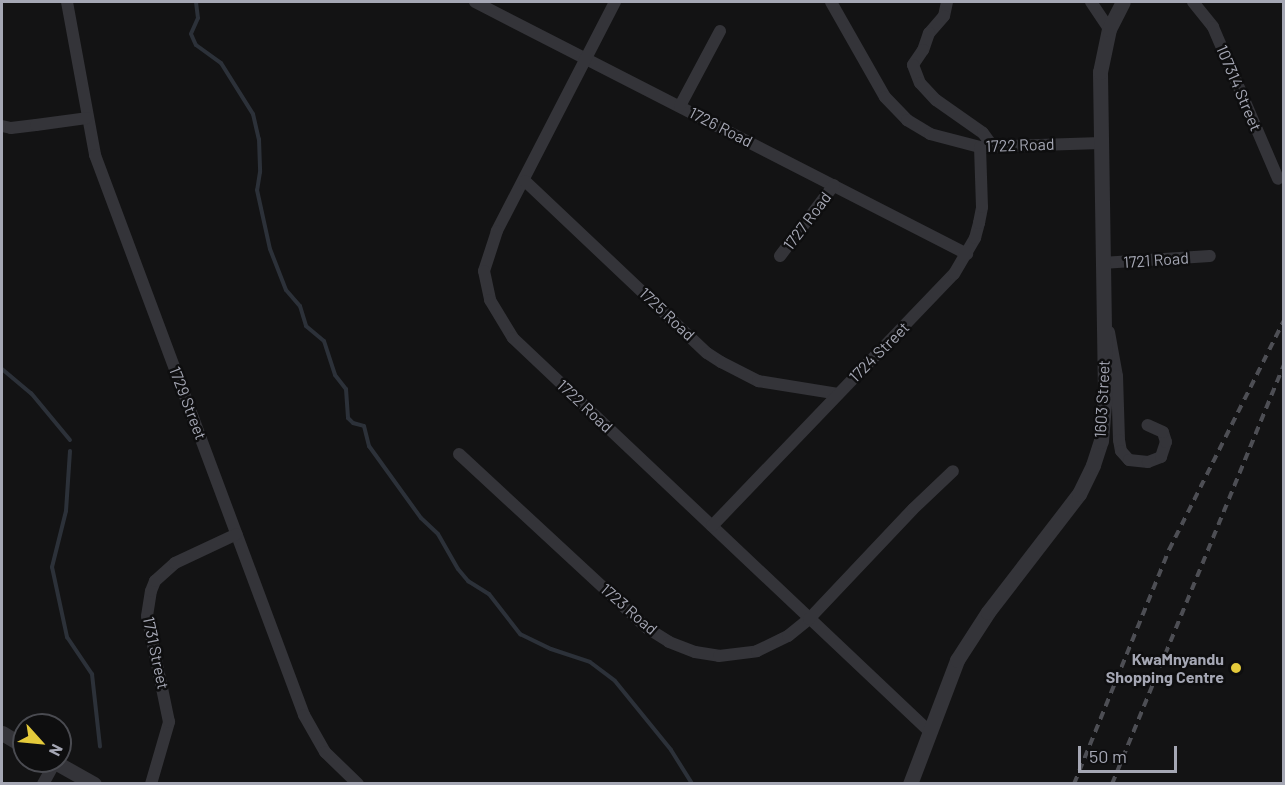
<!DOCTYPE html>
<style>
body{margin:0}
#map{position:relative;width:1285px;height:785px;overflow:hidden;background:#131314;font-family:Barlow,sans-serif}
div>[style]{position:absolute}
.stream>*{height:4px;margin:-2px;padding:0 2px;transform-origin:2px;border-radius:2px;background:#2c3139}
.minor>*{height:12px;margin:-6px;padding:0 6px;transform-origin:6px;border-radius:6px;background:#343439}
.tertiary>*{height:15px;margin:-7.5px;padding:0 7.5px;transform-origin:7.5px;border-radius:7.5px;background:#343439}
.rail>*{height:4px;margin-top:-2px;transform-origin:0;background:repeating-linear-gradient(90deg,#4d4e54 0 8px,transparent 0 14px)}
.dots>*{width:16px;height:16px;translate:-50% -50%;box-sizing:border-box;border:3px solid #0e0e0f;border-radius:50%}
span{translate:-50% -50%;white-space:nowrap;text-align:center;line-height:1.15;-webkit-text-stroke:5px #0e0e0f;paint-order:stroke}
.street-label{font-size:16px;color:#a5a7b4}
.poi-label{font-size:16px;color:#a5a7b4;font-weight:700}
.right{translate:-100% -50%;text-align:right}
.frame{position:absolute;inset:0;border:3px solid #a5a7b4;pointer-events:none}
.north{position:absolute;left:12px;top:713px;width:60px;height:60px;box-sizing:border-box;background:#0e0e0f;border:2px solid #4a4b51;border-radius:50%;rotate:117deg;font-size:16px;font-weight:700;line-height:24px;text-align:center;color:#a5a7b4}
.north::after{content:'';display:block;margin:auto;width:21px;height:27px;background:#e4ca3b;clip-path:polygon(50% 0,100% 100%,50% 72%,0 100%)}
.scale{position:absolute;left:1078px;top:746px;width:99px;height:27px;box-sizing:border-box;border:3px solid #a5a7b4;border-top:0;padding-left:8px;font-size:18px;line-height:21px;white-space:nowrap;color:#a5a7b4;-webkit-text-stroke:4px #0e0e0f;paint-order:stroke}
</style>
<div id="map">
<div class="stream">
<div style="left:196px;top:2px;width:16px;rotate:83deg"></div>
<div style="left:198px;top:18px;width:17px;rotate:114deg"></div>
<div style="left:191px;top:34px;width:12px;rotate:66deg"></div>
<div style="left:196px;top:45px;width:31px;rotate:36deg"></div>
<div style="left:221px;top:63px;width:60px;rotate:57.9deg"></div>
<div style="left:253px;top:114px;width:26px;rotate:77deg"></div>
<div style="left:259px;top:139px;width:33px;rotate:88deg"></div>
<div style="left:260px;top:172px;width:18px;rotate:99deg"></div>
<div style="left:257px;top:190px;width:60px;rotate:77.6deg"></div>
<div style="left:270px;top:249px;width:44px;rotate:68.7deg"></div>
<div style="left:286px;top:290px;width:21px;rotate:49deg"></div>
<div style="left:300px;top:306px;width:21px;rotate:73deg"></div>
<div style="left:306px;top:326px;width:23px;rotate:40deg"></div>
<div style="left:324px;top:341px;width:36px;rotate:72deg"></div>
<div style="left:335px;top:375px;width:18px;rotate:52deg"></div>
<div style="left:346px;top:389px;width:29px;rotate:86deg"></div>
<div style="left:348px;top:418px;width:7px;rotate:45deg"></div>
<div style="left:353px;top:423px;width:11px;rotate:15deg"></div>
<div style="left:364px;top:426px;width:21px;rotate:76deg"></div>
<div style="left:369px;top:446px;width:89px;rotate:54.2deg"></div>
<div style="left:421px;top:518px;width:23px;rotate:43deg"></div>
<div style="left:438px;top:534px;width:40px;rotate:60.3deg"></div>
<div style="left:458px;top:569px;width:16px;rotate:50deg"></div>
<div style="left:468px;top:581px;width:25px;rotate:32deg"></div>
<div style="left:489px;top:594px;width:51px;rotate:52.2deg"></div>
<div style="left:520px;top:634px;width:34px;rotate:26deg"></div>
<div style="left:551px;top:649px;width:41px;rotate:18.4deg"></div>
<div style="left:590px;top:662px;width:31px;rotate:37deg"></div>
<div style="left:615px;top:681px;width:89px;rotate:50.9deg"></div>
<div style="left:671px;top:750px;width:40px;rotate:58deg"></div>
<div style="left:2px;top:369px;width:38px;rotate:40deg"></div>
<div style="left:31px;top:393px;width:61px;rotate:50.3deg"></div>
<div style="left:70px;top:451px;width:60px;rotate:93.8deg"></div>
<div style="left:66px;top:511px;width:58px;rotate:104deg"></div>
<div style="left:52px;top:567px;width:72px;rotate:77.9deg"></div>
<div style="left:67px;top:637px;width:45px;rotate:56deg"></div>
<div style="left:92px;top:674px;width:73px;rotate:83.7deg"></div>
</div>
<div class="minor">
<div style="left:67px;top:2px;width:156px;rotate:79.6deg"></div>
<div style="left:95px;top:155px;width:598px;rotate:69.53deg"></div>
<div style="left:304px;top:715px;width:43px;rotate:60.4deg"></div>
<div style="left:325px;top:752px;width:46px;rotate:44.1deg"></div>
<div style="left:475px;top:2px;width:553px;rotate:27.12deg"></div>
<div style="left:615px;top:2px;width:258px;rotate:117.3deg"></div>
<div style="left:497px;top:231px;width:42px;rotate:108deg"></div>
<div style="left:484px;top:271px;width:30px;rotate:78deg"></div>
<div style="left:490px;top:300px;width:44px;rotate:58.8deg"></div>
<div style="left:513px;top:338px;width:574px;rotate:43.38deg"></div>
<div style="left:831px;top:2px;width:109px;rotate:60.4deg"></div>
<div style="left:885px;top:97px;width:32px;rotate:46deg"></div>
<div style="left:907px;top:120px;width:27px;rotate:31deg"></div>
<div style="left:930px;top:134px;width:52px;rotate:14.6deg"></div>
<div style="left:980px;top:147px;width:121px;rotate:-1.9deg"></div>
<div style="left:947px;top:2px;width:14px;rotate:102deg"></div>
<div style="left:944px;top:16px;width:23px;rotate:131deg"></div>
<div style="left:929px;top:33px;width:18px;rotate:109deg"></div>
<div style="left:923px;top:50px;width:18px;rotate:124deg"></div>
<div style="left:913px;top:65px;width:19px;rotate:69deg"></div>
<div style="left:920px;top:83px;width:23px;rotate:47deg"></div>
<div style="left:936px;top:100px;width:57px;rotate:35.1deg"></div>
<div style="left:983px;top:133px;width:17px;rotate:54deg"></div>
<div style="left:1091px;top:2px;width:32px;rotate:56deg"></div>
<div style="left:1193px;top:2px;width:32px;rotate:51deg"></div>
<div style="left:1213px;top:27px;width:165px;rotate:66.8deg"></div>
<div style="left:680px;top:106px;width:85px;rotate:-61.9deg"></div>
<div style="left:2px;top:126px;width:9px;rotate:13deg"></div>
<div style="left:11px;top:128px;width:25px;rotate:-7deg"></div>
<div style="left:36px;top:125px;width:51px;rotate:-7.8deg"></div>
<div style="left:525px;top:181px;width:250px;rotate:43.4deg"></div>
<div style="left:707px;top:353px;width:17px;rotate:33deg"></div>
<div style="left:721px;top:362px;width:42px;rotate:27.2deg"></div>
<div style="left:758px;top:381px;width:81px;rotate:9.2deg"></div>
<div style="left:780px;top:256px;width:89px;rotate:-52.7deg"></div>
<div style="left:1102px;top:263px;width:108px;rotate:-3.7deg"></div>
<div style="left:1109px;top:332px;width:45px;rotate:79.7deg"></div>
<div style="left:1117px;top:376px;width:64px;rotate:88.2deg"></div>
<div style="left:1119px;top:440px;width:11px;rotate:80deg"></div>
<div style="left:1121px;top:451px;width:12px;rotate:48deg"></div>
<div style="left:1129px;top:460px;width:19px;rotate:6deg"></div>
<div style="left:1148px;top:462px;width:14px;rotate:-21deg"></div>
<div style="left:1161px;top:457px;width:16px;rotate:-72deg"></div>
<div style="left:1166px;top:442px;width:10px;rotate:-107deg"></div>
<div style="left:1163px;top:432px;width:17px;rotate:-156deg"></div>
<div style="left:459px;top:454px;width:256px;rotate:42.8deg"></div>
<div style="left:647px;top:628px;width:26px;rotate:32deg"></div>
<div style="left:669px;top:642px;width:28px;rotate:21deg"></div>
<div style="left:695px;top:652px;width:24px;rotate:9deg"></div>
<div style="left:719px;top:656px;width:38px;rotate:-7deg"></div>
<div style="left:757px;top:651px;width:34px;rotate:-26deg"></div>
<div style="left:788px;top:636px;width:27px;rotate:-39deg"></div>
<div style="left:809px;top:619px;width:151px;rotate:-46.6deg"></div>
<div style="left:913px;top:509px;width:55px;rotate:-43.5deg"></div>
<div style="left:712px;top:526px;width:349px;rotate:-46.2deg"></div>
<div style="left:954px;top:274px;width:42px;rotate:-59.7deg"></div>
<div style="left:975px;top:238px;width:16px;rotate:-75deg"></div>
<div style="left:979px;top:223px;width:16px;rotate:-79deg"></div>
<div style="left:982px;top:207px;width:60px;rotate:-91.9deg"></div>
<div style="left:43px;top:784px;width:25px;rotate:-61deg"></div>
<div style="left:151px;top:784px;width:65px;rotate:-73.8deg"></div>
<div style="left:169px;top:722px;width:108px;rotate:-101.7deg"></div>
<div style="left:147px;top:616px;width:25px;rotate:-81deg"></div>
<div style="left:151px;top:591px;width:11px;rotate:-68deg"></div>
<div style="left:155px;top:581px;width:27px;rotate:-42deg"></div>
<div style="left:175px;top:563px;width:68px;rotate:-25.1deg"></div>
</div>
<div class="tertiary">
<div style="left:2px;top:733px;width:26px;rotate:31deg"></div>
<div style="left:53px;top:761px;width:47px;rotate:29.3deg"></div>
<div style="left:910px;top:784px;width:133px;rotate:-69.2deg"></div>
<div style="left:957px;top:660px;width:57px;rotate:-57.1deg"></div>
<div style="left:988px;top:612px;width:149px;rotate:-52.4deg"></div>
<div style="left:1079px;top:494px;width:32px;rotate:-64deg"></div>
<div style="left:1093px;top:465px;width:25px;rotate:-72deg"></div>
<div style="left:1101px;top:441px;width:49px;rotate:-85.3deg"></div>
<div style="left:1105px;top:392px;width:320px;rotate:-90.9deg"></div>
<div style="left:1100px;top:72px;width:44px;rotate:-78.2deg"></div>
<div style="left:1109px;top:29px;width:30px;rotate:-63deg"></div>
</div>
<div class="rail">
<div style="left:1074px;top:784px;width:253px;rotate:-67.9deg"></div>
<div style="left:1169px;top:550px;width:257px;rotate:-63.4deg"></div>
<div style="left:1112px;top:784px;width:454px;rotate:-67.7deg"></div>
</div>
<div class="dots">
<div style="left:1236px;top:668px;background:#e4ca3b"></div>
</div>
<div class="street-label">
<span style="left:1239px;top:88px;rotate:67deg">107314 Street</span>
<span style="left:721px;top:127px;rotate:27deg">1726 Road</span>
<span style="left:1020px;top:145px;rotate:-2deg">1722 Road</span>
<span style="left:807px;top:221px;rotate:-53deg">1727 Road</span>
<span style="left:1156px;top:260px;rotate:-4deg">1721 Road</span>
<span style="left:667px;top:314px;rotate:43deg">1725 Road</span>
<span style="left:879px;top:352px;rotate:-45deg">1724 Street</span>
<span style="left:1102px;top:399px;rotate:-87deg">1603 Street</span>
<span style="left:188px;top:403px;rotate:69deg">1729 Street</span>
<span style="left:585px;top:406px;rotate:43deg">1722 Road</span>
<span style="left:629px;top:609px;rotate:41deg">1723 Road</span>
<span style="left:156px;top:653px;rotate:78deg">1731 Street</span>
</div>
<div class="poi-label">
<span class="right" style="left:1224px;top:668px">KwaMnyandu<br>Shopping Centre</span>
</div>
<div class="frame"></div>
<div class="north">N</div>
<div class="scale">50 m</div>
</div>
